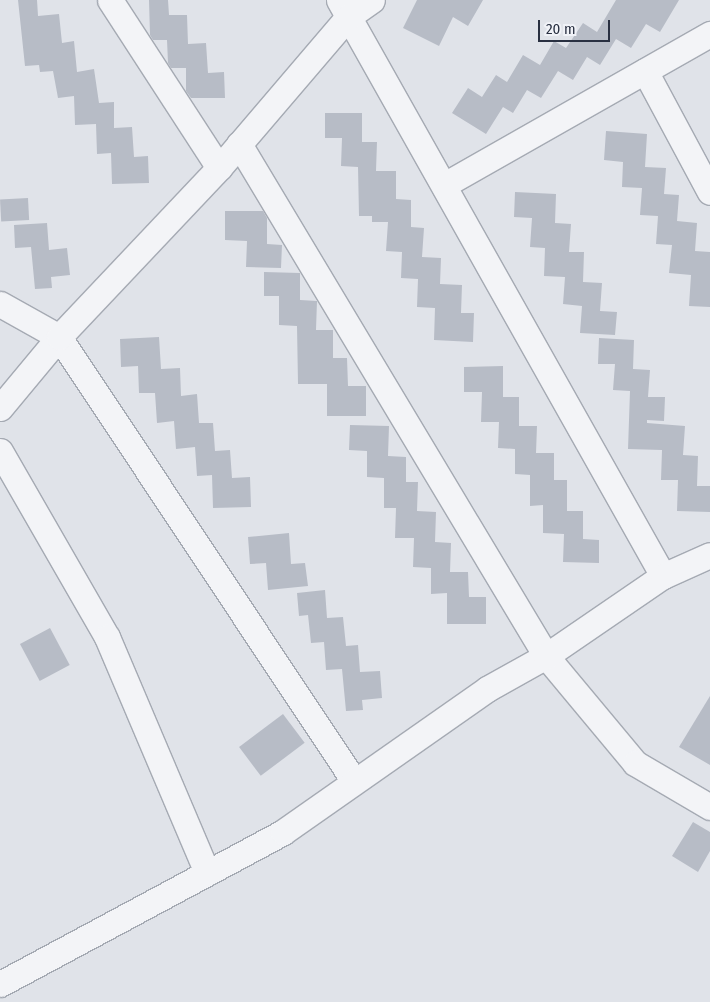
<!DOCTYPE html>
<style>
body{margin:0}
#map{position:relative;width:710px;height:1002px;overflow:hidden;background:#e0e3e9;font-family:"Fira Sans Condensed",sans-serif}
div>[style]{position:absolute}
.building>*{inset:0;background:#b7bcc6;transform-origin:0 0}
.roads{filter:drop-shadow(1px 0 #a5aab3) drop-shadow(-1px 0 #a5aab3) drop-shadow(0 1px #a5aab3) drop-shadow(0 -1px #a5aab3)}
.minor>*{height:25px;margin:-12.5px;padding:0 12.5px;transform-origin:12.5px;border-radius:12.5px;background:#f3f4f7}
span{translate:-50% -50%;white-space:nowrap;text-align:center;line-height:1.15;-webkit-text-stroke:4px #f0f2f7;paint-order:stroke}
.scale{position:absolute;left:538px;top:20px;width:72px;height:22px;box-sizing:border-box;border:2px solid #293041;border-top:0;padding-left:6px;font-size:15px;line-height:18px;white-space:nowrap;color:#293041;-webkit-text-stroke:4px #f0f2f7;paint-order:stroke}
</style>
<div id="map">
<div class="building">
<div style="clip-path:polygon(18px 0,37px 0,38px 16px,59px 14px,62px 43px,74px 41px,77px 72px,94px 69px,99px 103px,114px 102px,114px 128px,132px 127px,134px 157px,148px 156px,149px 183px,112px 184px,111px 153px,97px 154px,96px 124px,75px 125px,74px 96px,58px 98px,53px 71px,40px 72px,39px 65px,25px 66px)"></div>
<div style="clip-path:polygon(149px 0,168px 0,169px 15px,187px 15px,188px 44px,206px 43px,208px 73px,224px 72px,225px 98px,191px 98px,186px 91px,186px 68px,171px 68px,168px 63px,167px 40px,153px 40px,150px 35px)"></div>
<div style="clip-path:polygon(417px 0,483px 0,468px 26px,453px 17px,439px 46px,403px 28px)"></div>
<div style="clip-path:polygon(616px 0,679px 0,660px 32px,646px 24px,631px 48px,616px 39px,600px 65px,587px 57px,573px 80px,558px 71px,541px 98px,527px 90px,513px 113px,503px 107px,486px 134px,452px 113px,468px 88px,482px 97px,496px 75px,507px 82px,523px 55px,540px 65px,554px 41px,566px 48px,583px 23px,597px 32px)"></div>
<div style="clip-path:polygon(325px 113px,362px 113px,362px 142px,377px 142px,376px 171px,396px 171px,396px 199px,411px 200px,411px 227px,424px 228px,422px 257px,441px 258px,440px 284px,462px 285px,461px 313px,474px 313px,473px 342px,434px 340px,435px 308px,417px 307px,418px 279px,401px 278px,402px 252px,386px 251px,388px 222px,372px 222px,372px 216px,359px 216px,358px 167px,341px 166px,342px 138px,325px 138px)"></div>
<div style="clip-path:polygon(606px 131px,647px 134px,645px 167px,666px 168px,664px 194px,679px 195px,677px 221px,697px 223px,695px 251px,710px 252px,710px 307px,689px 306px,691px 275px,669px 273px,672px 245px,656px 244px,658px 216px,640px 215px,642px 188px,622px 187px,623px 162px,604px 160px)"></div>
<div style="clip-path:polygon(515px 192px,556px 194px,555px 223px,571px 224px,569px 252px,584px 252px,583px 282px,602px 283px,600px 311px,617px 312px,615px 335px,580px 333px,582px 306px,563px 304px,565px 277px,544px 276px,545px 248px,530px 247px,532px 218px,514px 217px)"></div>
<div style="left:28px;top:198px;width:22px;height:28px;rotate:87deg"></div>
<div style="clip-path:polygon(225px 211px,263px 211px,267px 218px,267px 244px,282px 245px,281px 268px,246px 267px,247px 241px,225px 240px)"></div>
<div style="clip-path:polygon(47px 223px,49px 250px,67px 248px,70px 275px,51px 277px,52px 288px,35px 289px,31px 247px,15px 248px,14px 225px)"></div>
<div style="clip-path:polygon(264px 272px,300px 273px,300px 300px,317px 301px,316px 330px,333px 330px,333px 358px,347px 358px,348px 386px,366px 386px,366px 416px,327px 416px,327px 384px,298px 384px,297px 326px,279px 325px,279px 296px,264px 296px)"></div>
<div style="clip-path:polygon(159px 337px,161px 369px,180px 368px,181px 396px,197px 394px,199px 423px,213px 423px,215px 451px,230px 450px,232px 478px,250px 477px,251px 507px,213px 508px,212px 475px,197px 476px,195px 447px,176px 449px,174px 421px,157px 423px,155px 393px,139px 393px,138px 366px,121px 367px,120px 339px)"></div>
<div style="clip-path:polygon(599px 338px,634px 340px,633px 369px,650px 370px,648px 397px,665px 397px,664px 421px,647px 420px,647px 423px,685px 426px,683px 455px,698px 456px,697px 486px,710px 486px,710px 512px,677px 511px,678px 480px,661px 480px,662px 450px,628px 449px,630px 391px,613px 390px,615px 364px,598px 364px)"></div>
<div style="clip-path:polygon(503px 366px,503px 397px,519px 397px,519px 426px,537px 426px,536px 453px,554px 453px,554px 480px,567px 480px,567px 511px,583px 511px,583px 539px,599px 540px,599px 563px,563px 562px,564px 534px,543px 533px,543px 505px,530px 506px,530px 475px,515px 474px,515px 449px,498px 448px,499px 422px,481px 422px,482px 392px,464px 392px,464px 367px)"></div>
<div style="clip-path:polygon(350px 425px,389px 426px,388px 456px,406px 457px,406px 482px,418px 482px,417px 511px,436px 512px,435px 542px,451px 543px,450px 572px,468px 572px,469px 597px,486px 597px,486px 624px,447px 624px,447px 593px,431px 594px,431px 568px,413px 567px,414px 538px,395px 538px,396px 508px,384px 508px,384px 478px,367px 477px,367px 451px,349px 450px)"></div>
<div style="clip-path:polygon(289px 533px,291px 564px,305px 563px,308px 586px,268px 590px,266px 563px,250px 564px,248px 537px)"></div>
<div style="clip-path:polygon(325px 590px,327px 618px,343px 617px,346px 646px,358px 645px,360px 672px,380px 671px,382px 698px,362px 700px,363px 710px,346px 711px,342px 669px,326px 670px,324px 642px,311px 643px,308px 615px,299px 616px,297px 593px)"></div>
<div style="left:50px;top:628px;width:42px;height:34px;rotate:62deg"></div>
<div style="clip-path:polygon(710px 696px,710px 765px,679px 747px)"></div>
<div style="left:283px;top:714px;width:36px;height:55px;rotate:53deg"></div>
<div style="clip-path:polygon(693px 822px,710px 832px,710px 851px,698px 872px,672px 856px)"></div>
</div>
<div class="roads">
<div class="minor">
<div style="left:110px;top:0;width:200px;rotate:57deg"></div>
<div style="left:339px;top:0;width:661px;rotate:60.64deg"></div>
<div style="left:645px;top:71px;width:137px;rotate:61.8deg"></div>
<div style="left:239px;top:144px;width:597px;rotate:59.05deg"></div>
<div style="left:546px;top:656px;width:139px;rotate:50.2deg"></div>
<div style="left:635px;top:763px;width:87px;rotate:30.4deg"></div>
<div style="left:444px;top:185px;width:306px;rotate:-29.6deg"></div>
<div style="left:0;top:304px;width:68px;rotate:29.2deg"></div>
<div style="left:59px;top:337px;width:533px;rotate:56.4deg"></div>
<div style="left:0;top:408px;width:92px;rotate:-50.3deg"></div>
<div style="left:59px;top:337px;width:233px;rotate:-46.6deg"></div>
<div style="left:219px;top:168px;width:199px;rotate:-49.5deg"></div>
<div style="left:348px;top:17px;width:29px;rotate:-35deg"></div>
<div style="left:0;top:451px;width:215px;rotate:60.1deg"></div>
<div style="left:107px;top:637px;width:256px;rotate:67deg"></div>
<div style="left:0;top:984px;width:321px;rotate:-28.2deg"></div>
<div style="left:283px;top:832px;width:249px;rotate:-35deg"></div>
<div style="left:487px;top:689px;width:68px;rotate:-29.2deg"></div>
<div style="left:546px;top:656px;width:142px;rotate:-34.4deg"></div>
<div style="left:663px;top:576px;width:51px;rotate:-24.1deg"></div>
</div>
</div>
<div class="scale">20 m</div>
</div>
